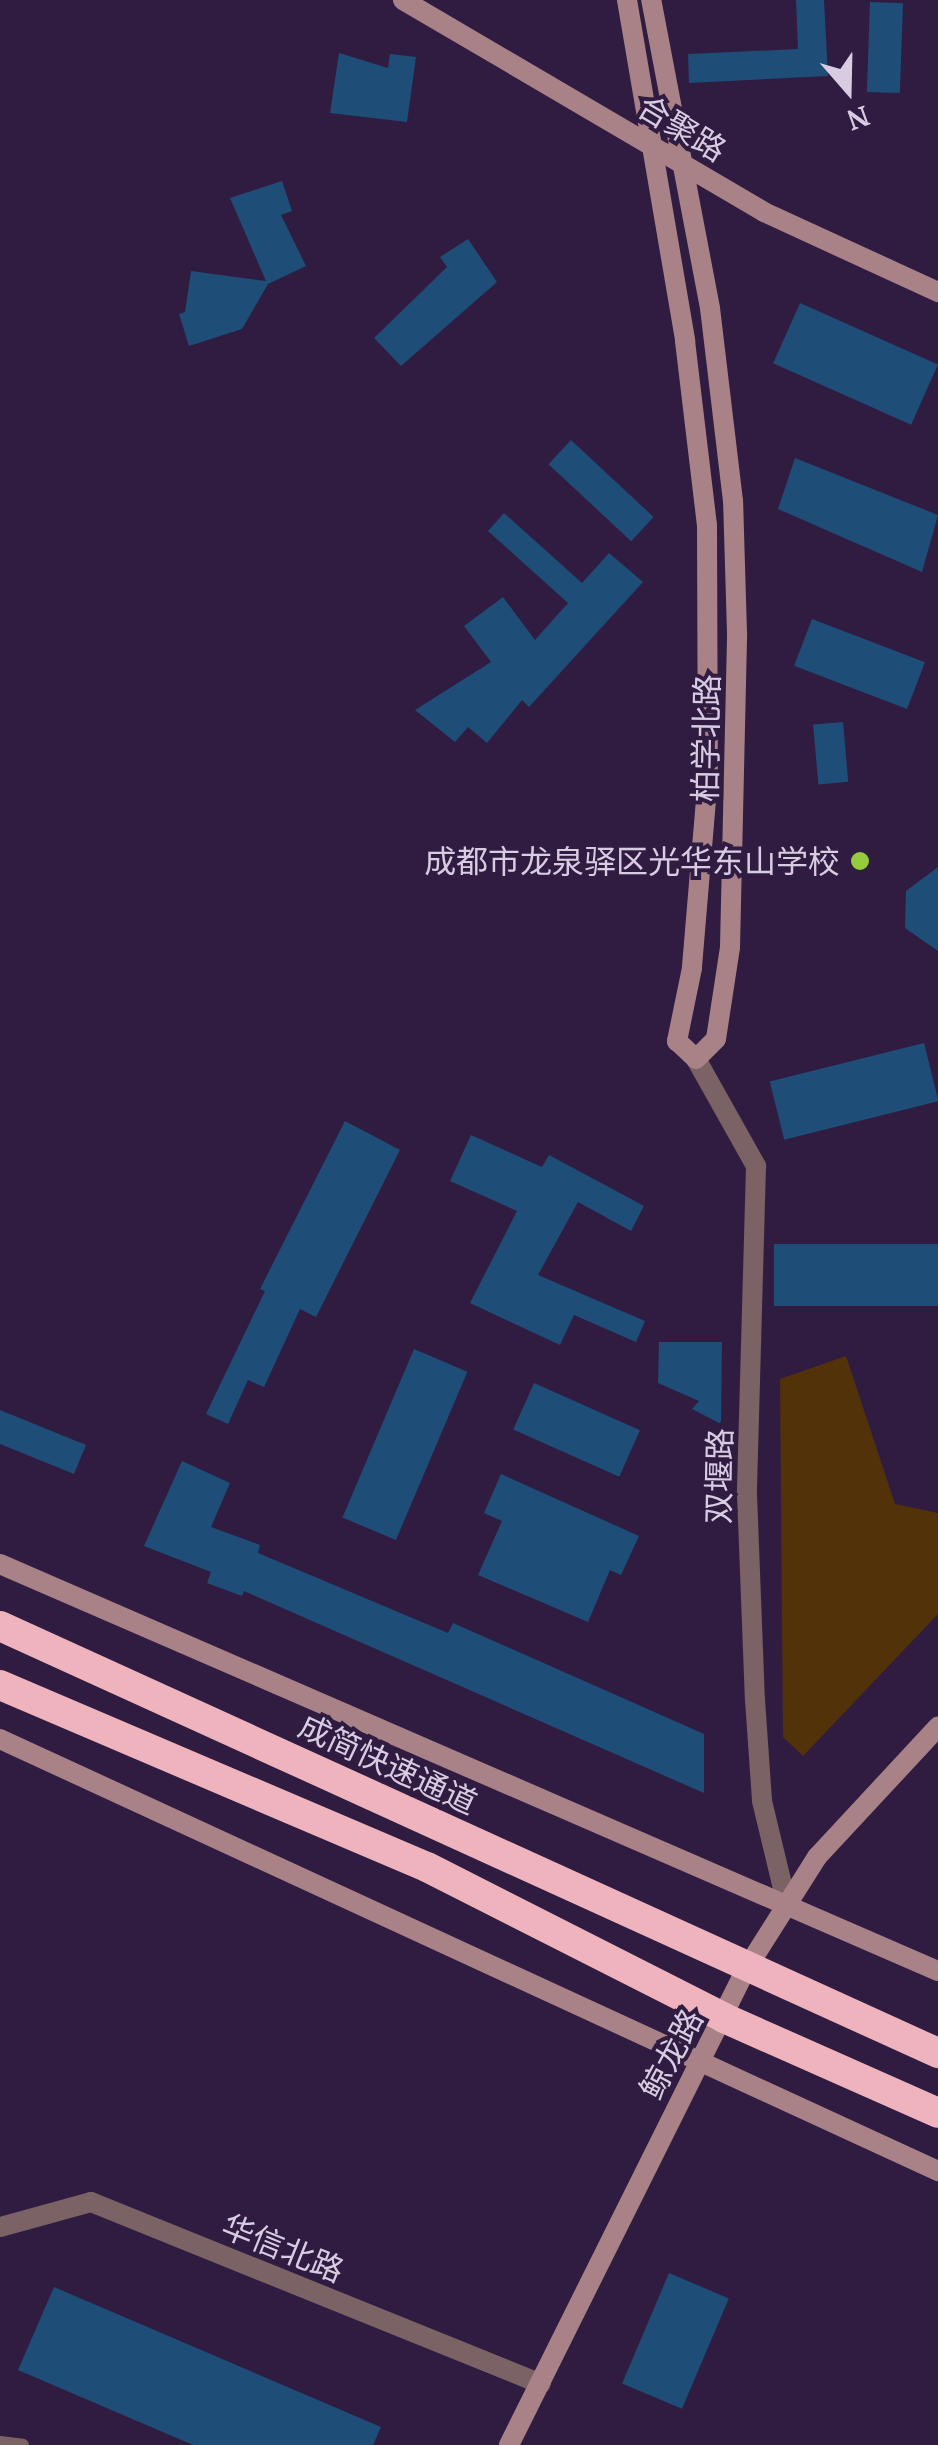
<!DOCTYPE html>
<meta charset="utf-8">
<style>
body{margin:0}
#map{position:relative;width:938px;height:2445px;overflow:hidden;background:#301c40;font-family:"PT Serif","Noto Sans SC",serif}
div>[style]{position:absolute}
.green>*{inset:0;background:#523208}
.building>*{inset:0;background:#1e4d77;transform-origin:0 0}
.lane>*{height:12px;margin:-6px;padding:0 6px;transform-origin:6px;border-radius:6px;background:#7a6265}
.street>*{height:20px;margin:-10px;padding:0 10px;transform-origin:10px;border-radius:10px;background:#7a6265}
.secondary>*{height:20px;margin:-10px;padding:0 10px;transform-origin:10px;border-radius:10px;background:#a98288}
.highway>*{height:30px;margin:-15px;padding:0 15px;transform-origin:15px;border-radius:15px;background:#eeb3bc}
.dots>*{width:28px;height:28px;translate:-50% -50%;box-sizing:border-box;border:5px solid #301c40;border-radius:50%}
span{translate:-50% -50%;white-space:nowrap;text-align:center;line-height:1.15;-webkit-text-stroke:8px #301c40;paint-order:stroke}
.street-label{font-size:32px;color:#d8cce3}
.poi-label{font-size:32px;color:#d8cce3}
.right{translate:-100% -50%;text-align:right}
.north{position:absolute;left:798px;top:40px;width:100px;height:100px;-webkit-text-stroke:8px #301c40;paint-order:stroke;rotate:160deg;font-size:28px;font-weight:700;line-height:40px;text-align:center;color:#d8cce3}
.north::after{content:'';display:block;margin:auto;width:35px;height:45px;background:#d8cce3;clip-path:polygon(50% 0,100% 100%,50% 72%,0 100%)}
</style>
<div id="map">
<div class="green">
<div style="clip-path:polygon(846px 1356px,895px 1504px,938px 1513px,938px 1614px,803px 1756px,783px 1737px,780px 1379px)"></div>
</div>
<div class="building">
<div style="clip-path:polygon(796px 0,824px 0,828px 76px,689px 83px,688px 54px,798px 49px)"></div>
<div style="left:870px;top:2px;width:33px;height:90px;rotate:2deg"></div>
<div style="clip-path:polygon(339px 53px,388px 68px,390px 54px,416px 57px,407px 122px,330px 113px)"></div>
<div style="clip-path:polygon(282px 181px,292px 211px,281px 215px,306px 266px,268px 284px,242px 329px,189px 346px,179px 314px,185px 312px,191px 271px,266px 281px,230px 198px)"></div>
<div style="clip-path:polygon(468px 239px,497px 282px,401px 366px,374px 338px,447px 267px,440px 257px)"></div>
<div style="left:800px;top:303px;width:151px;height:66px;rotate:24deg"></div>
<div style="left:571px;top:440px;width:113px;height:33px;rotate:43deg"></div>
<div style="clip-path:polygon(795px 458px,938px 515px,922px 572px,778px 509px)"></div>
<div style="clip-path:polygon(504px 513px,582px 583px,609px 553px,643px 582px,529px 707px,522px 700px,487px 743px,468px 727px,455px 742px,415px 710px,491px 662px,464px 626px,503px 597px,535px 640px,568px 603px,488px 531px)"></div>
<div style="left:812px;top:619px;width:121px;height:50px;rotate:21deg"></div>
<div style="left:843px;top:722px;width:60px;height:30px;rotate:85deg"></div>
<div style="clip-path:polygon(938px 867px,938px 951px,905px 928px,906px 891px)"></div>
<div style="left:924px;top:1043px;width:60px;height:159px;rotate:76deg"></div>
<div style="clip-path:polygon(345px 1121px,400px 1150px,316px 1317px,300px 1309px,264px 1387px,248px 1380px,228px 1424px,206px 1414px,265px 1291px,260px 1289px)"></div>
<div style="clip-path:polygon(471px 1135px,542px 1167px,549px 1155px,644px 1206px,631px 1231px,578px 1202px,538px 1275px,645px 1321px,636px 1342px,574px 1315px,560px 1345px,470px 1303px,517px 1211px,450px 1181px)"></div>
<div style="left:938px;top:1244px;width:62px;height:164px;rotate:90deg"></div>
<div style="clip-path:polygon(659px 1342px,722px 1342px,721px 1424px,692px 1409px,699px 1401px,658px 1383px)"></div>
<div style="left:414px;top:1349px;width:58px;height:183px;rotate:23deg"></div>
<div style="left:534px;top:1383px;width:116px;height:51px;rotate:24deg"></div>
<div style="clip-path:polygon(0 1410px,86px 1445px,74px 1474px,0 1444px)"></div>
<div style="clip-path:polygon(182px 1461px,230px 1483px,211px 1527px,260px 1545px,258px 1553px,448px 1633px,453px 1623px,704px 1734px,704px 1793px,244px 1591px,242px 1596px,207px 1583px,211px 1572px,144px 1546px)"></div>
<div style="clip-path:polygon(501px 1474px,639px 1536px,621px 1575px,610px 1570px,588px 1622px,478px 1575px,502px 1521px,484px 1513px)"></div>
<div style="left:669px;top:2273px;width:65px;height:120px;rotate:23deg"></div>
<div style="clip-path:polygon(54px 2287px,381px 2427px,373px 2445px,193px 2445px,18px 2370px)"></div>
</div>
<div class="lane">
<div style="left:0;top:2442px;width:23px;rotate:7deg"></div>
</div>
<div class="street">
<div style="left:696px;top:1059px;width:123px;rotate:60.7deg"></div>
<div style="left:756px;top:1166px;width:328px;rotate:91.6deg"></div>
<div style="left:747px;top:1494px;width:206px;rotate:87.8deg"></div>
<div style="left:755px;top:1700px;width:101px;rotate:86deg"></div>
<div style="left:762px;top:1801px;width:107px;rotate:76.5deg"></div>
<div style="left:0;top:2227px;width:94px;rotate:-15.4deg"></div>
<div style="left:91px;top:2202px;width:485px;rotate:22deg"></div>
</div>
<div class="secondary">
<div style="left:403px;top:0;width:419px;rotate:30.4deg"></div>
<div style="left:764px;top:212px;width:192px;rotate:24.7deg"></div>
<div style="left:627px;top:0;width:346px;rotate:80.3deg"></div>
<div style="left:685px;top:341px;width:185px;rotate:83.2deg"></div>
<div style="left:707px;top:525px;width:251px;rotate:89.8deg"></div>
<div style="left:708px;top:776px;width:193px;rotate:94.8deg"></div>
<div style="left:692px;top:968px;width:75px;rotate:101.6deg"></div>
<div style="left:677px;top:1041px;width:26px;rotate:43deg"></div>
<div style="left:696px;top:1059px;width:28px;rotate:-45deg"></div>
<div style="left:716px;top:1039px;width:93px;rotate:-81.3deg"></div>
<div style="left:730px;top:947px;width:314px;rotate:-88.7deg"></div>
<div style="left:737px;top:633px;width:132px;rotate:-91.7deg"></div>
<div style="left:733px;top:501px;width:194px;rotate:-96.8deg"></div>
<div style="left:710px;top:308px;width:314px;rotate:-100.8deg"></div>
<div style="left:0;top:1564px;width:1022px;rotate:23.46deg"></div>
<div style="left:0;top:1739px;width:1033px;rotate:24.73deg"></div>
<div style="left:509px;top:2445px;width:530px;rotate:-63.53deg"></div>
<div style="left:745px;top:1971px;width:135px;rotate:-57.7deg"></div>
<div style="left:817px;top:1857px;width:178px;rotate:-47.1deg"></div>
</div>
<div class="highway">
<div style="left:0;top:1626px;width:1031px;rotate:24.48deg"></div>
<div style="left:0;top:1685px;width:464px;rotate:23.1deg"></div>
<div style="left:427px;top:1867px;width:333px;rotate:26.9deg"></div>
<div style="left:724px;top:2018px;width:234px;rotate:23.9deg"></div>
</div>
<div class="dots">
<div style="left:860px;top:861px;background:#94cc3c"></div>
</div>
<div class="street-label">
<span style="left:682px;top:128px;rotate:31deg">合聚路</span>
<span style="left:706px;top:738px;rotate:-89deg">柏学北路</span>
<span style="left:719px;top:1476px;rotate:-89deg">双堰路</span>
<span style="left:388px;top:1764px;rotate:25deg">成简快速通道</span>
<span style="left:671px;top:2054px;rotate:-62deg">鲸龙路</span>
<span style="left:283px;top:2248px;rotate:22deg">华信北路</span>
</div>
<div class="poi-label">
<span class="right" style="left:840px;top:861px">成都市龙泉驿区光华东山学校</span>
</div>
<div class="north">N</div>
</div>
